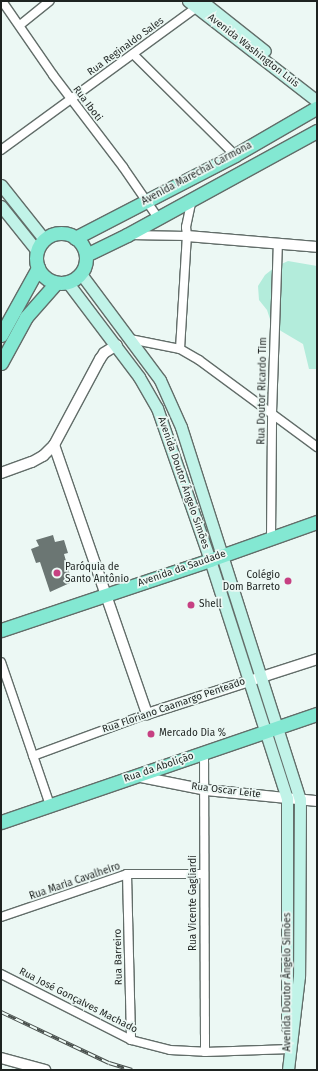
<!DOCTYPE html>
<meta charset="utf-8">
<style>
body{margin:0}
#map{position:relative;width:318px;height:1071px;overflow:hidden;background:#ecf8f4;font-family:"Fira Sans",sans-serif}
div>[style]{position:absolute}
.green>*{inset:0;background:#b3ecdb}
.building>*{inset:0;background:#6b7673}
.roads{filter:drop-shadow(1px 0 #626d69) drop-shadow(-1px 0 #626d69) drop-shadow(0 1px #626d69) drop-shadow(0 -1px #626d69)}
.minor>*{height:8px;margin:-4px;padding:0 4px;transform-origin:4px;border-radius:4px;background:#fff}
.tertiary>*{height:10px;margin:-5px;padding:0 5px;transform-origin:5px;border-radius:5px;background:#fff}
.secondary>*{height:11px;margin:-5.5px;padding:0 5.5px;transform-origin:5.5px;border-radius:5.5px;background:#c1f3e8}
.primary>*{height:13px;margin:-6.5px;padding:0 6.5px;transform-origin:6.5px;border-radius:6.5px;background:#83e8d2}
.primary>.ring{margin:-6.5px;padding:0;box-sizing:content-box;background:none;border:13px solid #83e8d2;border-radius:50%}
.rail>*{height:4px;margin-top:-2px;transform-origin:0;background:repeating-linear-gradient(90deg,#ecf8f4 0 8px,#484f4c 0 16px);box-sizing:border-box;border-block:1px solid #484f4c}
.dots>*{width:11px;height:11px;translate:-50% -50%;box-sizing:border-box;border:2px solid #ecf8f4;border-radius:50%}
span{translate:-50% -50%;white-space:nowrap;text-align:center;line-height:1.15;-webkit-text-stroke:3.5px #ecf8f4;paint-order:stroke}
.street-label{font-size:10px;color:#1e2321}
.poi-label{font-size:10px;color:#1e2321}
.left{translate:0 -50%;text-align:left}
.right{translate:-100% -50%;text-align:right}
.frame{position:absolute;inset:0;border:2px solid #1e2321;pointer-events:none}
</style>
<div id="map">
<div class="green">
<div style="clip-path:polygon(288px 261px,317px 266px,317px 369px,309px 369px,303px 344px,281px 331px,271px 322px,267px 310px,259px 300px,258px 286px,265px 275px,275px 267px)"></div>
</div>
<div class="building">
<div style="clip-path:polygon(53px 535px,55px 542px,64px 540px,68px 553px,64px 554px,72px 582px,50px 592px,40px 562px,36px 563px,31px 549px,39px 546px,36px 540px)"></div>
</div>
<div class="roads">
<div class="minor">
<div style="left:2px;top:1px;width:90px;rotate:55.4deg"></div>
<div style="left:53px;top:75px;width:116px;rotate:52.7deg"></div>
<div style="left:123px;top:167px;width:62px;rotate:55.5deg"></div>
<div style="left:20px;top:25px;width:38px;rotate:-39deg"></div>
<div style="left:133px;top:54px;width:144px;rotate:44.7deg"></div>
<div style="left:1px;top:150px;width:246px;rotate:-36.1deg"></div>
<div style="left:130px;top:235px;width:57px;rotate:1deg"></div>
<div style="left:130px;top:339px;width:51px;rotate:11.3deg"></div>
<div style="left:180px;top:349px;width:22px;rotate:30deg"></div>
<div style="left:199px;top:360px;width:147px;rotate:36.4deg"></div>
<div style="left:180px;top:349px;width:113px;rotate:-86.5deg"></div>
<div style="left:187px;top:236px;width:9px;rotate:-96deg"></div>
<div style="left:186px;top:227px;width:29px;rotate:-78deg"></div>
<div style="left:271px;top:538px;width:125px;rotate:-89.5deg"></div>
<div style="left:272px;top:413px;width:169px;rotate:-88deg"></div>
<div style="left:1px;top:662px;width:151px;rotate:71.1deg"></div>
<div style="left:204px;top:753px;width:299px;rotate:89.8deg"></div>
<div style="left:33px;top:756px;width:121px;rotate:-20.2deg"></div>
<div style="left:127px;top:874px;width:166px;rotate:88.6deg"></div>
<div style="left:1px;top:917px;width:133px;rotate:-18.8deg"></div>
<div style="left:127px;top:874px;width:77px"></div>
<div style="left:1px;top:974px;width:146px;rotate:26.9deg"></div>
<div style="left:131px;top:1040px;width:40px;rotate:14.4deg"></div>
<div style="left:170px;top:1050px;width:35px;rotate:3deg"></div>
<div style="left:205px;top:1052px;width:86px;rotate:-2deg"></div>
</div>
<div class="tertiary">
<div style="left:187px;top:236px;width:130px;rotate:4.8deg"></div>
<div style="left:54px;top:445px;width:285px;rotate:70.9deg"></div>
<div style="left:147px;top:714px;width:179px;rotate:-17.9deg"></div>
<div style="left:1px;top:473px;width:33px;rotate:-20deg"></div>
<div style="left:32px;top:462px;width:13px;rotate:-29deg"></div>
<div style="left:43px;top:456px;width:16px;rotate:-45deg"></div>
<div style="left:54px;top:445px;width:98px;rotate:-61.9deg"></div>
<div style="left:100px;top:359px;width:7px;rotate:-56deg"></div>
<div style="left:104px;top:353px;width:15px;rotate:-32deg"></div>
<div style="left:136px;top:776px;width:71px;rotate:11.3deg"></div>
<div style="left:206px;top:790px;width:112px;rotate:5.7deg"></div>
<div style="left:1px;top:1058px;width:46px;rotate:15.3deg"></div>
</div>
<div class="secondary">
<div style="left:188px;top:1px;width:163px;rotate:37.8deg"></div>
<div style="left:202px;top:1px;width:80px;rotate:38.4deg"></div>
<div style="left:1px;top:185px;width:69px;rotate:51.5deg"></div>
<div style="left:1px;top:206px;width:58px;rotate:51.3deg"></div>
<div style="left:81px;top:274px;width:132px;rotate:53.3deg"></div>
<div style="left:160px;top:380px;width:51px;rotate:65.9deg"></div>
<div style="left:181px;top:427px;width:391px;rotate:72.3deg"></div>
<div style="left:300px;top:799px;width:177px;rotate:90.3deg"></div>
<div style="left:299px;top:976px;width:95px;rotate:96.7deg"></div>
<div style="left:68px;top:283px;width:118px;rotate:52.9deg"></div>
<div style="left:139px;top:377px;width:36px;rotate:60deg"></div>
<div style="left:157px;top:408px;width:161px;rotate:70.8deg"></div>
<div style="left:210px;top:560px;width:250px;rotate:72.1deg"></div>
<div style="left:287px;top:798px;width:229px;rotate:90deg"></div>
</div>
<div class="primary">
<div class="ring" style="left:36px;top:233px;width:37px;height:37px"></div>
<div style="left:75px;top:238px;width:180px;rotate:-27.4deg"></div>
<div style="left:235px;top:155px;width:94px;rotate:-30.1deg"></div>
<div style="left:86px;top:255px;width:46px;rotate:-26deg"></div>
<div style="left:127px;top:235px;width:217px;rotate:-28.7deg"></div>
<div style="left:1px;top:335px;width:77px;rotate:-61.1deg"></div>
<div style="left:1px;top:363px;width:52px;rotate:-61.5deg"></div>
<div style="left:26px;top:317px;width:45px;rotate:-48.6deg"></div>
<div style="left:1px;top:630px;width:220px;rotate:-18.5deg"></div>
<div style="left:210px;top:560px;width:114px;rotate:-19.6deg"></div>
<div style="left:1px;top:822px;width:334px;rotate:-18.9deg"></div>
</div>
</div>
<div class="rail">
<div style="left:1px;top:1012px;width:119px;rotate:25.3deg"></div>
<div style="left:109px;top:1063px;width:24px;rotate:17deg"></div>
</div>
<div class="dots">
<div style="left:57px;top:573px;background:#c64082"></div>
<div style="left:288px;top:581px;background:#c64082"></div>
<div style="left:191px;top:605px;background:#c64082"></div>
<div style="left:151px;top:734px;background:#c64082"></div>
</div>
<div class="street-label">
<span style="left:126px;top:47px;rotate:-36deg">Rua Reginaldo Sales</span>
<span style="left:253px;top:51px;rotate:38deg">Avenida Washington Luis</span>
<span style="left:87px;top:104px;rotate:53deg">Rua Iboti</span>
<span style="left:197px;top:174px;rotate:-28deg">Avenida Marechal Carmona</span>
<span style="left:263px;top:391px;rotate:-89deg">Rua Doutor Ricardo Tim</span>
<span style="left:183px;top:483px;rotate:71deg">Avenida Doutor Ângelo Simões</span>
<span style="left:182px;top:569px;rotate:-19deg">Avenida da Saudade</span>
<span style="left:174px;top:706px;rotate:-19deg">Rua Floriano Caamargo Penteado</span>
<span style="left:159px;top:768px;rotate:-19deg">Rua da Abolição</span>
<span style="left:226px;top:791px;rotate:7deg">Rua Oscar Leite</span>
<span style="left:75px;top:882px;rotate:-19deg">Rua Maria Cavalheiro</span>
<span style="left:194px;top:903px;rotate:-90deg">Rua Vicente Gagliardi</span>
<span style="left:119px;top:957px;rotate:-91deg">Rua Barreiro</span>
<span style="left:288px;top:982px;rotate:-90deg">Avenida Doutor Ângelo Simões</span>
<span style="left:78px;top:1001px;rotate:27deg">Rua José Gonçalves Machado</span>
</div>
<div class="poi-label">
<span class="left" style="left:65px;top:573px">Paróquia de<br>Santo Antônio</span>
<span class="right" style="left:280px;top:581px">Colégio<br>Dom Barreto</span>
<span class="left" style="left:199px;top:605px">Shell</span>
<span class="left" style="left:159px;top:734px">Mercado Dia %</span>
</div>
<div class="frame"></div>
</div>
